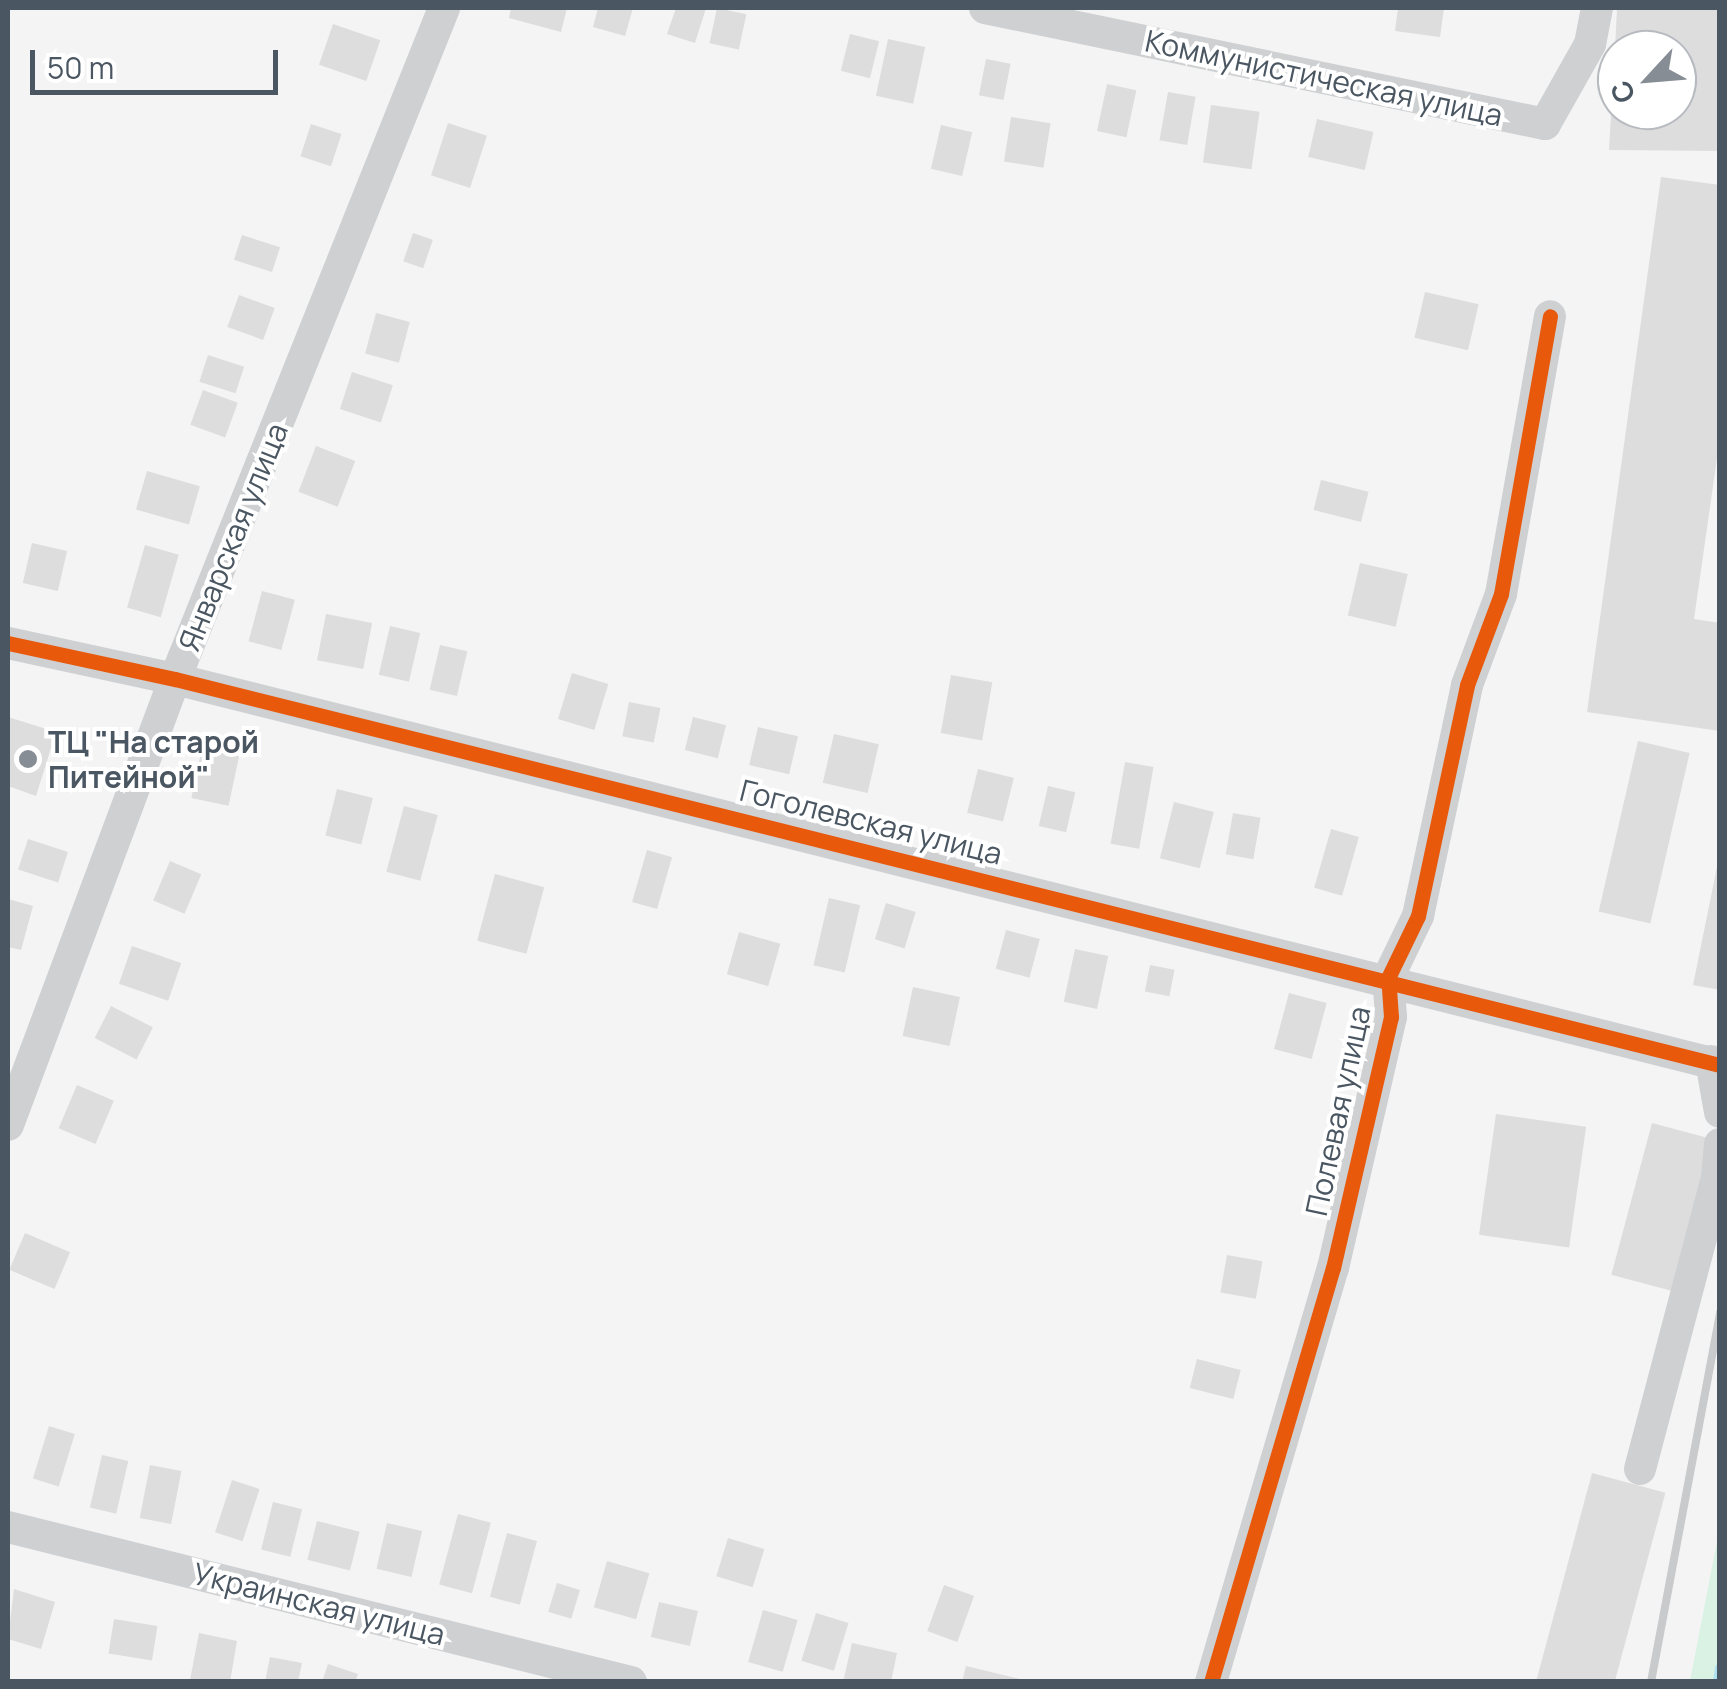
<!DOCTYPE html>
<meta charset="utf-8">
<style>
body{margin:0}
#map{position:relative;width:1727px;height:1689px;overflow:hidden;background:#f4f4f4;font-family:Manrope,sans-serif}
div>[style]{position:absolute}
.green>*{inset:0;background:#d9f2e3}
.stream>*{height:10px;margin:-5px;padding:0 5px;transform-origin:5px;border-radius:5px;background:#aee2f0}
.building>*{inset:0;background:#ddddde;transform-origin:0 0}
.minor>*{height:32px;margin:-16px;padding:0 16px;transform-origin:16px;border-radius:16px;background:#ced0d2}
.rail>*{height:8px;margin:-4px;padding:0 4px;transform-origin:4px;border-radius:4px;background:#c9cacc}
.cycleway>*{height:15px;margin:-7.5px;padding:0 7.5px;transform-origin:7.5px;border-radius:7.5px;background:#e8590c}
.dots>*{width:28px;height:28px;translate:-50% -50%;box-sizing:border-box;border:5px solid #fff;border-radius:50%}
span{translate:-50% -50%;white-space:nowrap;text-align:center;line-height:1.15;-webkit-text-stroke:8px #fff;paint-order:stroke}
.street-label{font-size:30px;color:#4a5661}
.poi-label{font-size:30px;color:#4a5661;font-weight:700}
.left{translate:0 -50%;text-align:left}
.frame{position:absolute;inset:0;border:10px solid #4a5661;pointer-events:none}
.north{position:absolute;left:1597px;top:30px;width:100px;height:100px;box-sizing:border-box;background:#fff;border:2px solid #b7bbc0;border-radius:50%;rotate:244deg;font-size:28px;font-weight:700;line-height:40px;text-align:center;color:#4a5661}
.north::after{content:'';display:block;margin:auto;width:35px;height:45px;background:#868d94;clip-path:polygon(50% 0,100% 100%,50% 72%,0 100%)}
.scale{position:absolute;left:30px;top:50px;width:248px;height:45px;box-sizing:border-box;border:5px solid #4a5661;border-top:0;padding-left:12px;font-size:30px;line-height:35px;white-space:nowrap;color:#4a5661;-webkit-text-stroke:8px #fff;paint-order:stroke}
</style>
<div id="map">
<div class="green">
<div style="clip-path:polygon(1719px 1531px,1719px 1681px,1690px 1681px)"></div>
</div>
<div class="stream">
<div style="left:1718px;top:1682px;width:14px;rotate:-82deg"></div>
</div>
<div class="building">
<div style="clip-path:polygon(511px 8px,567px 8px,561px 32px,509px 18px)"></div>
<div style="clip-path:polygon(598px 8px,633px 8px,625px 36px,593px 27px)"></div>
<div style="clip-path:polygon(676px 8px,706px 8px,695px 43px,667px 34px)"></div>
<div style="left:717px;top:8px;width:30px;height:36px;rotate:12deg"></div>
<div style="clip-path:polygon(1398px 8px,1444px 8px,1440px 37px,1395px 31px)"></div>
<div style="clip-path:polygon(1617px 8px,1720px 8px,1720px 151px,1609px 150px,1614px 61px,1617px 110px,1677px 110px,1677px 50px,1615px 50px)"></div>
<div style="left:333px;top:24px;width:50px;height:43px;rotate:19deg"></div>
<div style="left:850px;top:34px;width:30px;height:38px;rotate:14deg"></div>
<div style="left:888px;top:39px;width:38px;height:58px;rotate:12deg"></div>
<div style="left:986px;top:59px;width:25px;height:37px;rotate:11deg"></div>
<div style="left:1107px;top:84px;width:30px;height:48px;rotate:12deg"></div>
<div style="left:1168px;top:92px;width:28px;height:49px;rotate:10deg"></div>
<div style="left:1211px;top:105px;width:49px;height:58px;rotate:8deg"></div>
<div style="left:1011px;top:117px;width:40px;height:45px;rotate:9deg"></div>
<div style="left:1317px;top:119px;width:58px;height:39px;rotate:13deg"></div>
<div style="left:448px;top:123px;width:41px;height:55px;rotate:18deg"></div>
<div style="left:311px;top:124px;width:32px;height:34px;rotate:18deg"></div>
<div style="left:941px;top:125px;width:32px;height:45px;rotate:13deg"></div>
<div style="clip-path:polygon(1661px 177px,1720px 185px,1720px 437px,1694px 619px,1720px 623px,1720px 731px,1587px 712px)"></div>
<div style="left:413px;top:233px;width:21px;height:30px;rotate:19deg"></div>
<div style="left:242px;top:235px;width:40px;height:26px;rotate:18deg"></div>
<div style="left:1425px;top:292px;width:55px;height:47px;rotate:13deg"></div>
<div style="left:239px;top:295px;width:38px;height:34px;rotate:20deg"></div>
<div style="left:376px;top:313px;width:35px;height:42px;rotate:15deg"></div>
<div style="left:208px;top:355px;width:38px;height:28px;rotate:18deg"></div>
<div style="left:352px;top:372px;width:43px;height:39px;rotate:18deg"></div>
<div style="left:203px;top:390px;width:37px;height:37px;rotate:20deg"></div>
<div style="left:316px;top:446px;width:42px;height:49px;rotate:21deg"></div>
<div style="left:147px;top:471px;width:55px;height:40px;rotate:16deg"></div>
<div style="left:1321px;top:480px;width:49px;height:31px;rotate:14deg"></div>
<div style="left:32px;top:543px;width:36px;height:41px;rotate:13deg"></div>
<div style="left:145px;top:545px;width:35px;height:65px;rotate:16deg"></div>
<div style="left:1360px;top:563px;width:49px;height:54px;rotate:13deg"></div>
<div style="left:262px;top:591px;width:34px;height:52px;rotate:15deg"></div>
<div style="left:326px;top:614px;width:47px;height:47px;rotate:11deg"></div>
<div style="left:390px;top:626px;width:31px;height:50px;rotate:13deg"></div>
<div style="left:440px;top:645px;width:28px;height:46px;rotate:13deg"></div>
<div style="left:572px;top:673px;width:38px;height:48px;rotate:17deg"></div>
<div style="left:951px;top:675px;width:42px;height:59px;rotate:10deg"></div>
<div style="left:629px;top:702px;width:32px;height:35px;rotate:11deg"></div>
<div style="clip-path:polygon(8px 717px,56px 732px,36px 796px,8px 786px)"></div>
<div style="left:693px;top:717px;width:34px;height:34px;rotate:14deg"></div>
<div style="left:758px;top:727px;width:41px;height:39px;rotate:13deg"></div>
<div style="left:834px;top:734px;width:46px;height:50px;rotate:13deg"></div>
<div style="left:1638px;top:741px;width:53px;height:175px;rotate:13deg"></div>
<div style="left:202px;top:748px;width:38px;height:51px;rotate:12deg"></div>
<div style="left:1125px;top:762px;width:29px;height:83px;rotate:10deg"></div>
<div style="left:978px;top:769px;width:37px;height:45px;rotate:14deg"></div>
<div style="left:1048px;top:786px;width:28px;height:41px;rotate:13deg"></div>
<div style="left:337px;top:789px;width:37px;height:48px;rotate:14deg"></div>
<div style="left:1174px;top:802px;width:41px;height:58px;rotate:14deg"></div>
<div style="left:404px;top:806px;width:35px;height:68px;rotate:15deg"></div>
<div style="left:1233px;top:813px;width:28px;height:42px;rotate:10deg"></div>
<div style="left:1331px;top:829px;width:29px;height:61px;rotate:16deg"></div>
<div style="left:28px;top:839px;width:42px;height:32px;rotate:18deg"></div>
<div style="left:647px;top:850px;width:26px;height:54px;rotate:16deg"></div>
<div style="clip-path:polygon(1720px 852px,1720px 990px,1693px 985px)"></div>
<div style="left:170px;top:861px;width:34px;height:43px;rotate:23deg"></div>
<div style="left:495px;top:874px;width:51px;height:69px;rotate:15deg"></div>
<div style="left:829px;top:898px;width:32px;height:69px;rotate:13deg"></div>
<div style="clip-path:polygon(8px 899px,33px 906px,21px 950px,8px 947px)"></div>
<div style="left:886px;top:903px;width:31px;height:38px;rotate:17deg"></div>
<div style="left:1006px;top:930px;width:35px;height:40px;rotate:15deg"></div>
<div style="left:739px;top:932px;width:43px;height:44px;rotate:16deg"></div>
<div style="left:132px;top:946px;width:52px;height:40px;rotate:19deg"></div>
<div style="left:1075px;top:949px;width:34px;height:54px;rotate:12deg"></div>
<div style="left:1150px;top:965px;width:25px;height:27px;rotate:11deg"></div>
<div style="left:913px;top:987px;width:48px;height:50px;rotate:12deg"></div>
<div style="left:1289px;top:993px;width:39px;height:58px;rotate:15deg"></div>
<div style="left:111px;top:1006px;width:47px;height:36px;rotate:27deg"></div>
<div style="left:77px;top:1085px;width:40px;height:47px;rotate:23deg"></div>
<div style="left:1496px;top:1114px;width:91px;height:122px;rotate:8deg"></div>
<div style="left:1652px;top:1123px;width:62px;height:157px;rotate:15deg"></div>
<div style="left:25px;top:1233px;width:49px;height:40px;rotate:23deg"></div>
<div style="left:1227px;top:1255px;width:36px;height:38px;rotate:10deg"></div>
<div style="left:1197px;top:1359px;width:45px;height:30px;rotate:14deg"></div>
<div style="left:49px;top:1426px;width:27px;height:55px;rotate:17deg"></div>
<div style="left:102px;top:1455px;width:27px;height:54px;rotate:13deg"></div>
<div style="left:150px;top:1465px;width:32px;height:54px;rotate:11deg"></div>
<div style="left:1592px;top:1473px;width:76px;height:217px;rotate:15deg"></div>
<div style="left:232px;top:1480px;width:29px;height:55px;rotate:18deg"></div>
<div style="left:273px;top:1502px;width:30px;height:49px;rotate:14deg"></div>
<div style="left:458px;top:1514px;width:34px;height:73px;rotate:15deg"></div>
<div style="left:317px;top:1521px;width:44px;height:40px;rotate:14deg"></div>
<div style="left:387px;top:1523px;width:36px;height:47px;rotate:13deg"></div>
<div style="left:507px;top:1533px;width:31px;height:66px;rotate:15deg"></div>
<div style="left:728px;top:1538px;width:38px;height:40px;rotate:17deg"></div>
<div style="left:607px;top:1561px;width:44px;height:48px;rotate:16deg"></div>
<div style="left:557px;top:1583px;width:24px;height:30px;rotate:17deg"></div>
<div style="left:944px;top:1585px;width:32px;height:49px;rotate:20deg"></div>
<div style="clip-path:polygon(14px 1589px,55px 1602px,41px 1649px,8px 1639px)"></div>
<div style="left:659px;top:1602px;width:40px;height:36px;rotate:13deg"></div>
<div style="left:763px;top:1610px;width:36px;height:54px;rotate:16deg"></div>
<div style="left:816px;top:1613px;width:34px;height:50px;rotate:17deg"></div>
<div style="left:114px;top:1619px;width:44px;height:35px;rotate:9deg"></div>
<div style="clip-path:polygon(199px 1633px,237px 1641px,230px 1682px,190px 1680px)"></div>
<div style="clip-path:polygon(852px 1643px,897px 1653px,891px 1682px,843px 1682px)"></div>
<div style="clip-path:polygon(270px 1657px,302px 1663px,298px 1682px,265px 1682px)"></div>
<div style="clip-path:polygon(328px 1664px,358px 1674px,355px 1682px,322px 1682px)"></div>
<div style="clip-path:polygon(966px 1666px,1024px 1680px,1024px 1682px,962px 1682px)"></div>
</div>
<div class="minor">
<div style="left:985px;top:8px;width:572px;rotate:11.7deg"></div>
<div style="left:1545px;top:124px;width:92px;rotate:-60.6deg"></div>
<div style="left:1590px;top:44px;width:37px;rotate:-79deg"></div>
<div style="left:8px;top:643px;width:171px;rotate:12.2deg"></div>
<div style="left:175px;top:679px;width:1592px;rotate:14.03deg"></div>
<div style="left:1711px;top:1061px;width:52px;rotate:80deg"></div>
<div style="left:8px;top:1125px;width:476px;rotate:-69.5deg"></div>
<div style="left:175px;top:679px;width:723px;rotate:-68.15deg"></div>
<div style="left:1640px;top:1469px;width:301px;rotate:-75.2deg"></div>
<div style="left:1717px;top:1178px;width:34px;rotate:-85deg"></div>
<div style="left:8px;top:1527px;width:642px;rotate:13.97deg"></div>
<div style="left:1211px;top:1682px;width:432px;rotate:-73.6deg"></div>
<div style="left:1333px;top:1268px;width:258px;rotate:-77deg"></div>
<div style="left:1391px;top:1017px;width:39px;rotate:-94deg"></div>
<div style="left:1388px;top:978px;width:69px;rotate:-64.2deg"></div>
<div style="left:1418px;top:916px;width:236px;rotate:-78deg"></div>
<div style="left:1467px;top:685px;width:97px;rotate:-69.5deg"></div>
<div style="left:1501px;top:594px;width:282px;rotate:-80deg"></div>
</div>
<div class="rail">
<div style="left:1651px;top:1682px;width:376px;rotate:-79.4deg"></div>
</div>
<div class="cycleway">
<div style="left:8px;top:643px;width:171px;rotate:12.2deg"></div>
<div style="left:175px;top:679px;width:1592px;rotate:14.03deg"></div>
<div style="left:1211px;top:1682px;width:432px;rotate:-73.6deg"></div>
<div style="left:1333px;top:1268px;width:258px;rotate:-77deg"></div>
<div style="left:1391px;top:1017px;width:39px;rotate:-94deg"></div>
<div style="left:1388px;top:978px;width:69px;rotate:-64.2deg"></div>
<div style="left:1418px;top:916px;width:236px;rotate:-78deg"></div>
<div style="left:1467px;top:685px;width:97px;rotate:-69.5deg"></div>
<div style="left:1501px;top:594px;width:282px;rotate:-80deg"></div>
</div>
<div class="dots">
<div style="left:28px;top:759px;background:#868d94"></div>
</div>
<div class="street-label">
<span style="left:1324px;top:78px;rotate:12deg">Коммунистическая улица</span>
<span style="left:233px;top:537px;rotate:-68deg">Январская улица</span>
<span style="left:871px;top:822px;rotate:14deg">Гоголевская улица</span>
<span style="left:1338px;top:1111px;rotate:-78deg">Полевая улица</span>
<span style="left:319px;top:1604px;rotate:14deg">Украинская улица</span>
</div>
<div class="poi-label">
<span class="left" style="left:48px;top:759px">ТЦ "На старой<br>Питейной"</span>
</div>
<div class="frame"></div>
<div class="north">С</div>
<div class="scale">50 m</div>
</div>
